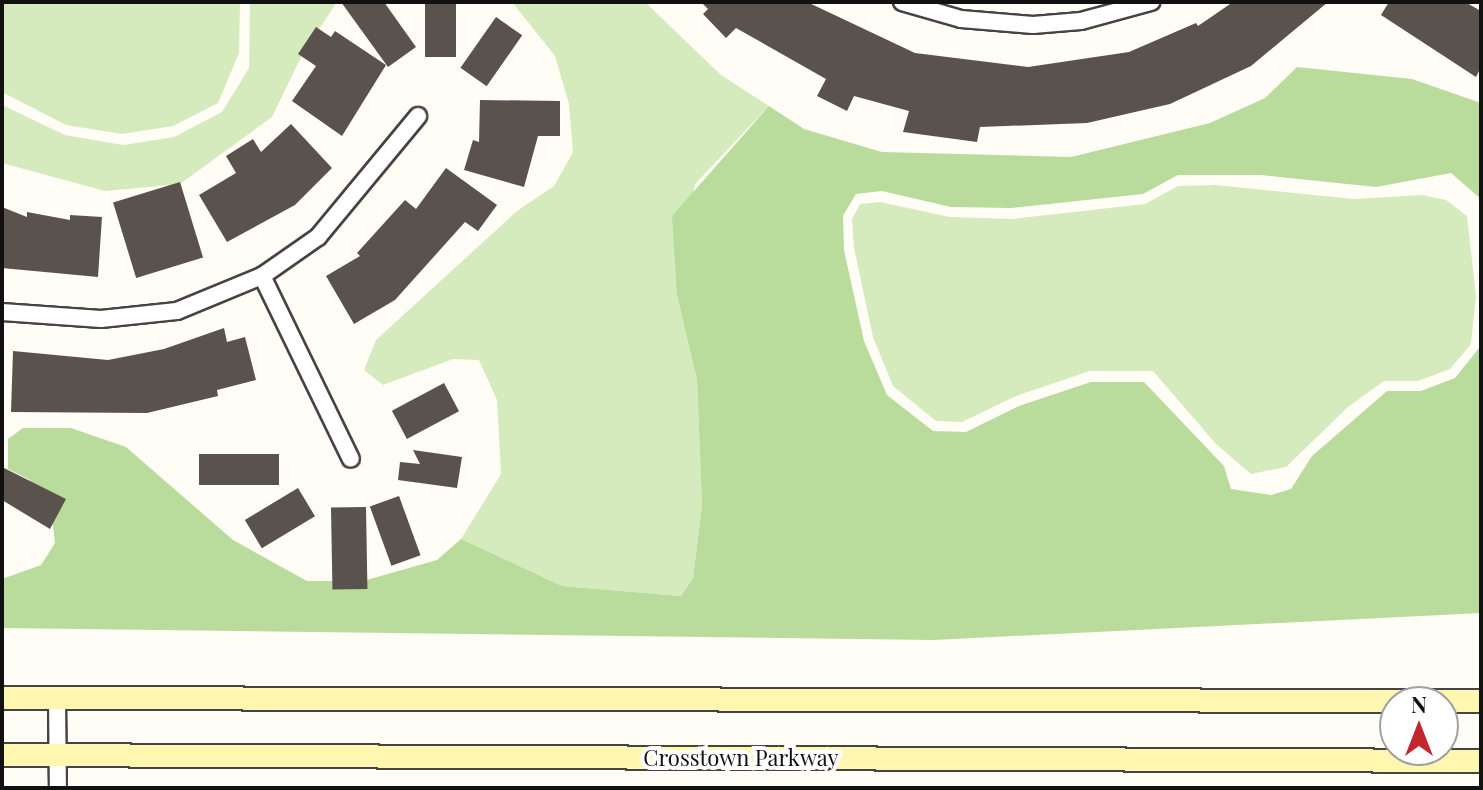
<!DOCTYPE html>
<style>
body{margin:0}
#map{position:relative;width:1483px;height:790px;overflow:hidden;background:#fffdf5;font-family:"Playfair Display",serif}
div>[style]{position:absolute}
.green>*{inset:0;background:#d5ebbd}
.forest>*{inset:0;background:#b9dc9c}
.building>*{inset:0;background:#5a524d;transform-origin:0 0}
.roads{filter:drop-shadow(2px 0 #444) drop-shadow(-2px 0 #444) drop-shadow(0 2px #444) drop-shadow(0 -2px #444)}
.minor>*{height:16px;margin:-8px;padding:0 8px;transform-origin:8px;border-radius:8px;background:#fff}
.secondary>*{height:22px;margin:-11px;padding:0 11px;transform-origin:11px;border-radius:11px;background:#fff6b0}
span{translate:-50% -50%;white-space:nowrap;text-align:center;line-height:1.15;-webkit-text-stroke:8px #fff;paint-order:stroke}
.street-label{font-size:22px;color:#111}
.frame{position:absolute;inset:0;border:4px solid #111;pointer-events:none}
.north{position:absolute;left:1379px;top:686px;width:80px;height:80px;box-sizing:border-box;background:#fff;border:2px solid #a0a0a0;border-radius:50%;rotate:0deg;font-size:22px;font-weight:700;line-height:32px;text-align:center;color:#111}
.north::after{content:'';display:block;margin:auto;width:28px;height:36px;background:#c4262e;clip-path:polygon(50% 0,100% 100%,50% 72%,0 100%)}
</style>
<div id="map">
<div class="green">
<div style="clip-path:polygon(2px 2px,240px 2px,239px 53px,218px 103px,173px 126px,122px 134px,66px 125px,2px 92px)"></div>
<div style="clip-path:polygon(250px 2px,337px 2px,302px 55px,272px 117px,180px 184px,105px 191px,2px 163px,2px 105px,65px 135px,123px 145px,174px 137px,222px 112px,249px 68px)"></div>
<div style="clip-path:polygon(512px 2px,645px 2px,721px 75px,769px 106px,695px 184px,677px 295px,697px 380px,702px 505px,693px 578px,681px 596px,562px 586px,461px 539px,501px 474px,497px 400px,479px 360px,453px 359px,383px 385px,364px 370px,376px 340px,517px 211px,554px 186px,573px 152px,569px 104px,555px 56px)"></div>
<div style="clip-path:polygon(1216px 185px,1354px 199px,1422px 195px,1446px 200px,1467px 216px,1476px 296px,1471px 344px,1450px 369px,1418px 381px,1384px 381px,1348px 407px,1286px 467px,1251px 474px,1216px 444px,1153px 371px,1090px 371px,1016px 396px,962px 422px,936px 421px,893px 386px,873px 337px,854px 248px,852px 219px,860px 204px,880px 202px,950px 217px,1012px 219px,1145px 204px,1178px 186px)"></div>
</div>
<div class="forest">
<div style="clip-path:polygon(1297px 67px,1412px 79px,1481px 103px,1481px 199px,1451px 173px,1376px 187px,1261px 175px,1178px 175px,1143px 194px,1011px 208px,951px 207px,882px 191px,856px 194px,843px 216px,844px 250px,864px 341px,887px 395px,933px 431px,966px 432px,1019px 406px,1091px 382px,1144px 382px,1224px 466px,1231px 489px,1271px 495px,1291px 489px,1312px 456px,1387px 391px,1421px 391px,1455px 378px,1479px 348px,1481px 335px,1481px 613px,933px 640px,2px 628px,2px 579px,41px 565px,55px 543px,52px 517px,30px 480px,8px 469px,8px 439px,23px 428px,71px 428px,126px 447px,233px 540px,307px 581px,363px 581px,437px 560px,461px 539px,562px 586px,681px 596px,693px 578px,702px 505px,697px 380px,677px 295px,672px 216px,769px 106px,804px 129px,882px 152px,1071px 157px,1210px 123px,1265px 98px)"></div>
</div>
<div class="building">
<div style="clip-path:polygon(341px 2px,384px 2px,416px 47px,388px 67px)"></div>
<div style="left:425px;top:2px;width:31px;height:55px"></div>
<div style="clip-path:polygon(701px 2px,807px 2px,915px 53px,1028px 67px,1129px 52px,1196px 23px,1198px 26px,1233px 2px,1328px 2px,1251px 66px,1170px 104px,1087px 123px,980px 127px,977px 142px,903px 132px,909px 111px,854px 96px,847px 111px,817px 96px,826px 79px,736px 28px,726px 38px,703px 14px,708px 9px)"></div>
<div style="clip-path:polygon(1389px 2px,1465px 2px,1481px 11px,1481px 67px,1476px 77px,1381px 15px)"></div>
<div style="left:496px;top:17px;width:32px;height:62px;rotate:35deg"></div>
<div style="clip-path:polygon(316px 27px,331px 37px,335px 31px,386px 65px,342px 136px,292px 101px,316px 66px,298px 54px)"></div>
<div style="clip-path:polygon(480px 100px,560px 101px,560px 136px,538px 136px,524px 187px,464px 170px,473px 140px,479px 142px)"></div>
<div style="clip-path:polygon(291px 124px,332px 168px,295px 205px,227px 242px,199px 195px,236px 173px,226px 156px,253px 139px,261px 152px)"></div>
<div style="clip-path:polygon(446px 168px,497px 205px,478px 231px,465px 222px,395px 300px,354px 324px,326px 276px,360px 256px,357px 253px,405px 200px,416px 209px)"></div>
<div style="left:180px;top:182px;width:79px;height:70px;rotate:73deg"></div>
<div style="clip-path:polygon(2px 207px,27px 217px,27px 212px,70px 220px,70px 215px,102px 217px,98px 277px,2px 268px)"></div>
<div style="clip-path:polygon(224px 328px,227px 342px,245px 337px,256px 380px,217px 390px,218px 396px,147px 413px,11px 412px,13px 351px,108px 360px,164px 349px)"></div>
<div style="left:444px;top:383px;width:32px;height:59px;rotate:62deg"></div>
<div style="clip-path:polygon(413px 450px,462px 457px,457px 488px,398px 480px,400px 462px,420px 464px)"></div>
<div style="left:279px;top:454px;width:31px;height:80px;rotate:90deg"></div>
<div style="clip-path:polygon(2px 467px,66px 499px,50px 529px,2px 500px)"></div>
<div style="left:298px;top:488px;width:33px;height:62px;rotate:59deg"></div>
<div style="left:399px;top:496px;width:63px;height:31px;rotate:70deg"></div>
<div style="left:366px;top:507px;width:82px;height:35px;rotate:89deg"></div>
</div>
<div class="roads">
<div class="minor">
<div style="left:902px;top:2px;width:61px;rotate:16.1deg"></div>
<div style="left:961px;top:19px;width:72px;rotate:4.8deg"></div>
<div style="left:1033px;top:25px;width:48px;rotate:-4.8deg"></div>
<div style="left:1081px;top:21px;width:73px;rotate:-15.2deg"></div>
<div style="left:262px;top:276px;width:203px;rotate:64.1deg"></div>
<div style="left:2px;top:312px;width:99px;rotate:4deg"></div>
<div style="left:101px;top:319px;width:76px;rotate:-6deg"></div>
<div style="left:177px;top:311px;width:92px;rotate:-22.4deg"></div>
<div style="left:262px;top:276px;width:68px;rotate:-34.9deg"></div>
<div style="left:318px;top:237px;width:157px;rotate:-50.4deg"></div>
<div style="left:57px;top:699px;width:89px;rotate:89.4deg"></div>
</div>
<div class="secondary">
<div style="left:2px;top:698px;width:1479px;rotate:0.12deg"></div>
<div style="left:2px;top:755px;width:1479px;rotate:0.23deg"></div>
</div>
</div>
<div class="street-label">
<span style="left:741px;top:758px">Crosstown Parkway</span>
</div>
<div class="frame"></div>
<div class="north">N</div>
</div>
